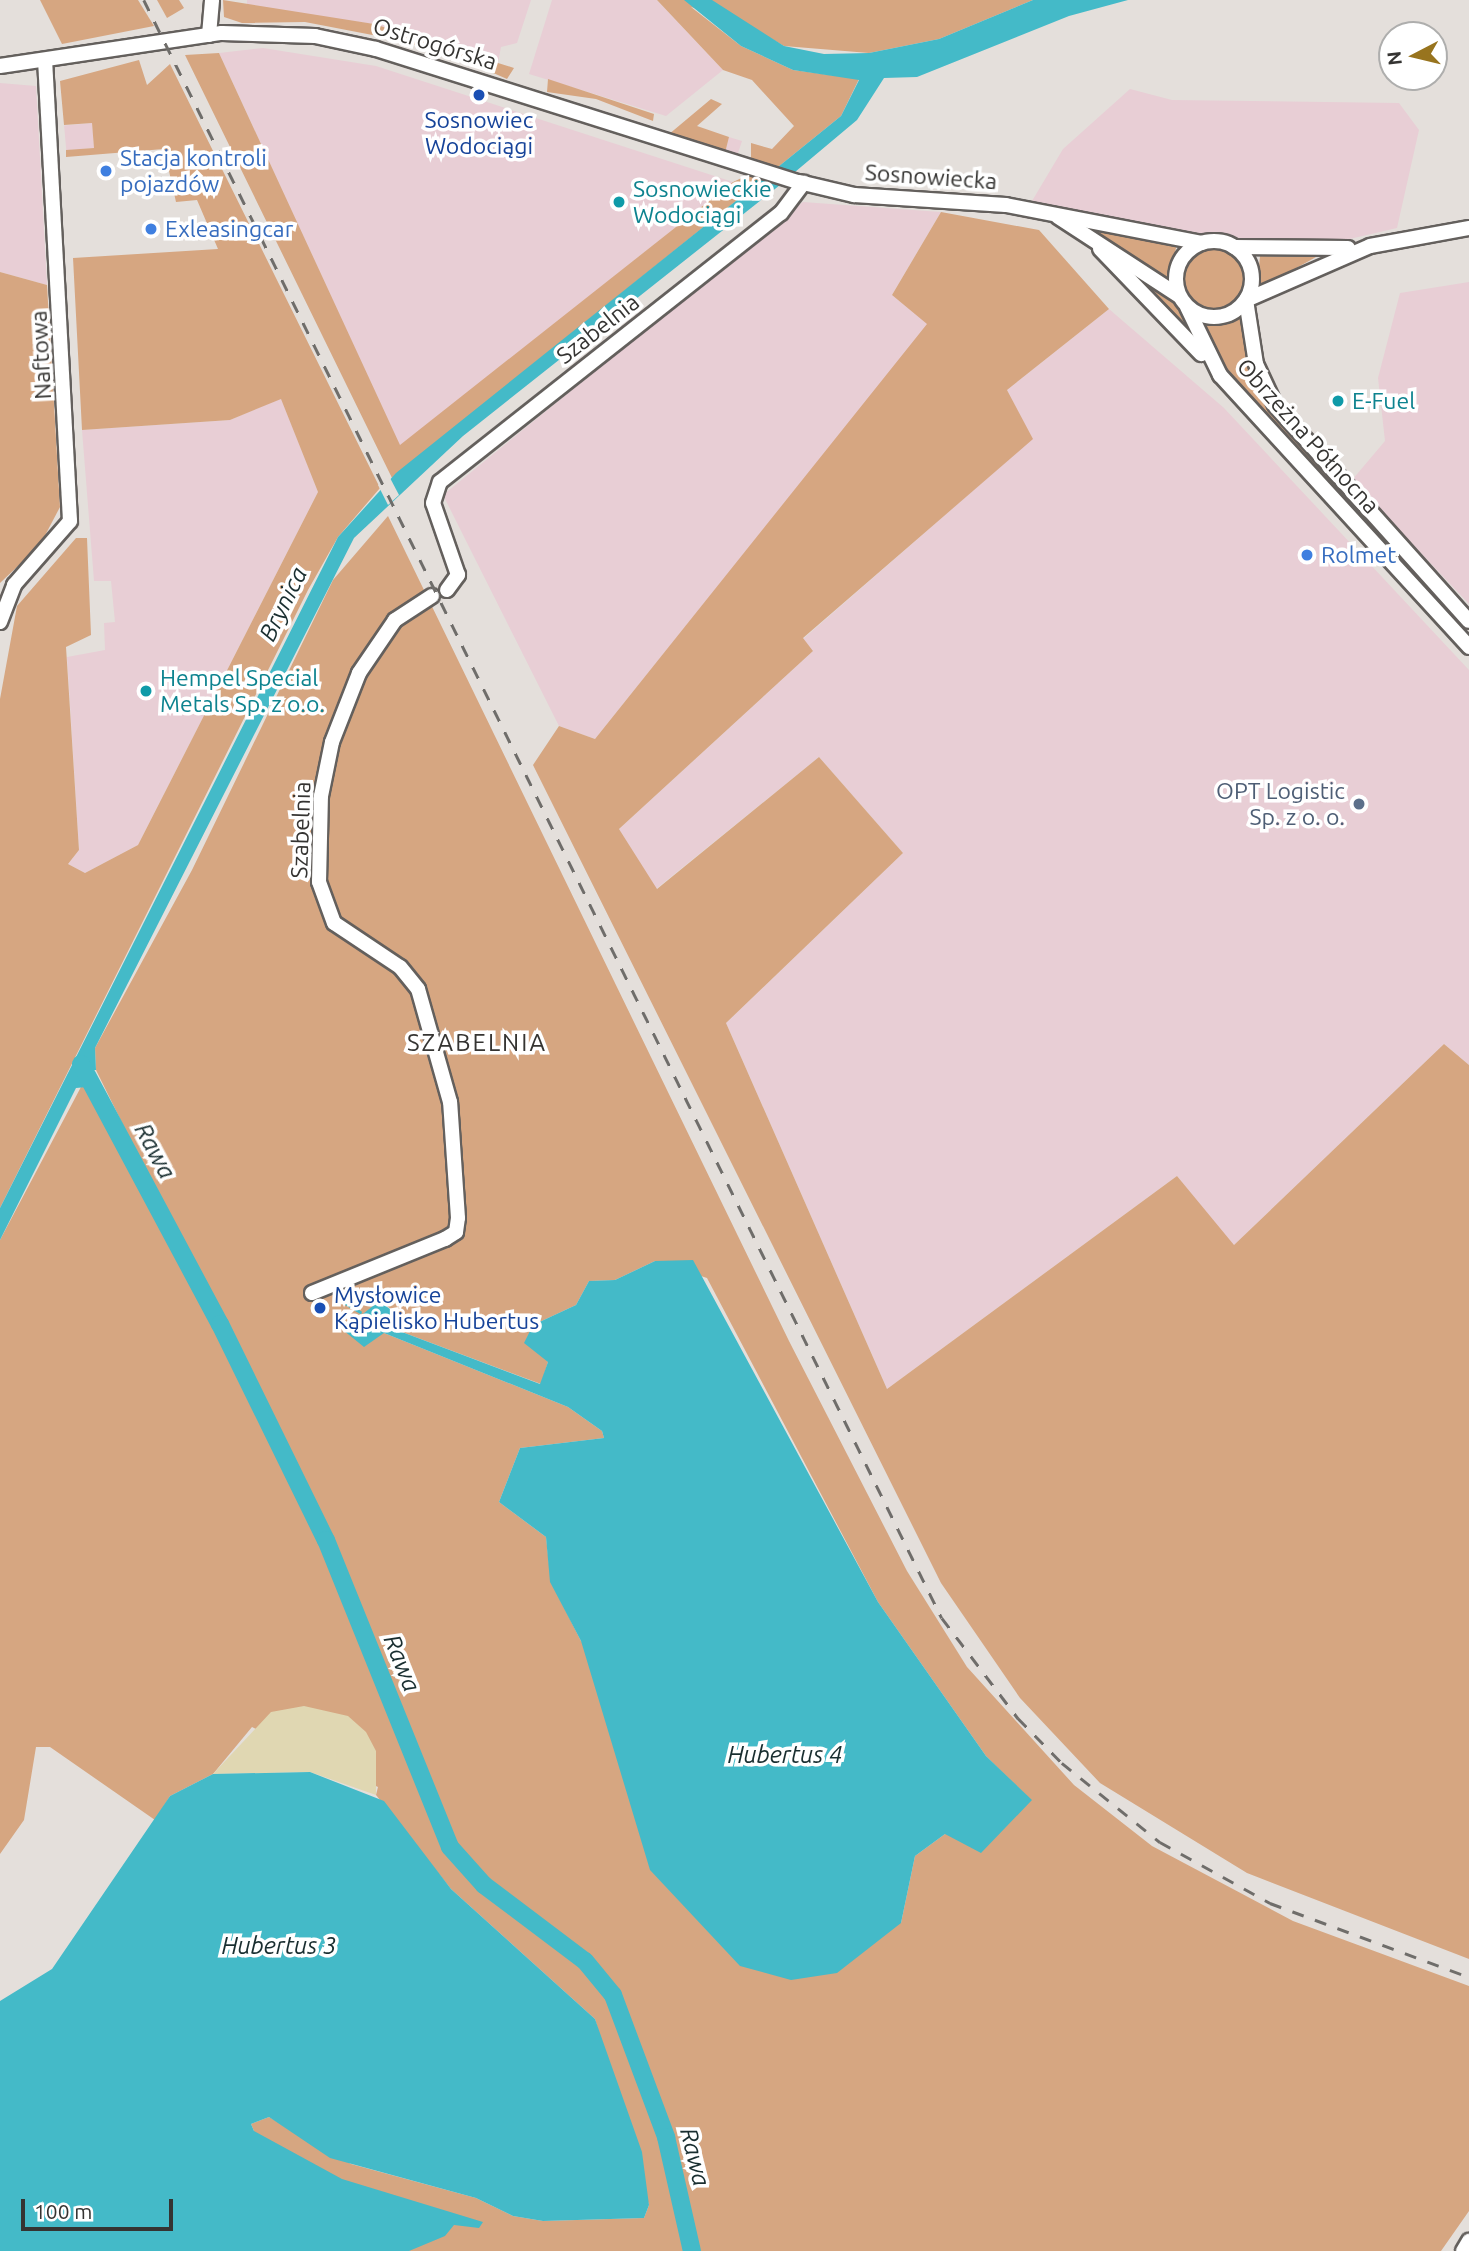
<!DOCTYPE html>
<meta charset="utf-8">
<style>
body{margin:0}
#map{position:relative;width:1469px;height:2251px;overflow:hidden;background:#e4dfdb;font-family:Ubuntu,sans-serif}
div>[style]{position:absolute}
.industrial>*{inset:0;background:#e8ced5;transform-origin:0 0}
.green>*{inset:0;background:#d6a681}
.round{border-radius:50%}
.sand>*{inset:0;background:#e0d7b2}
.water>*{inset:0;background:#44bac8}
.pier>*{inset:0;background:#e4dfdb}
.stream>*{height:2.5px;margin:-1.25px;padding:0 1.25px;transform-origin:1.25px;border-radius:1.25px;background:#44bac8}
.river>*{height:18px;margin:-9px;padding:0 9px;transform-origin:9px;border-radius:9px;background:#44bac8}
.roads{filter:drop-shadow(2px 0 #64605d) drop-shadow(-2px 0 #64605d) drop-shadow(0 2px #64605d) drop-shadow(0 -2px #64605d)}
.minor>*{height:14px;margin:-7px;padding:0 7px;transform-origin:7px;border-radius:7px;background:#fff}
.minor>.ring{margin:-7px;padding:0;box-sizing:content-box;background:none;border:14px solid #fff;border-radius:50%}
.rail>*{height:2.5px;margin-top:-1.25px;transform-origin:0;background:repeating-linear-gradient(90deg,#6f6d6a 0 12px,transparent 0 24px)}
.dots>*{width:19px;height:19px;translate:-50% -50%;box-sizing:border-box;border:4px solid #fff;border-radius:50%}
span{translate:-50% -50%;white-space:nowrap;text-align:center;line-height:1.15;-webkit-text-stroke:7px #fff;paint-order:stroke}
.street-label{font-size:23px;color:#353432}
.transit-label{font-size:23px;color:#164399}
.left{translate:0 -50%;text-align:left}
.shop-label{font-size:23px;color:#366cbe}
.culture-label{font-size:23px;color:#0d838f}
.service-label{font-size:23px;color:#4e5e75}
.right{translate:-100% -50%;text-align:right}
.water-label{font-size:24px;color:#192e30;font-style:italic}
.neighbourhood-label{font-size:24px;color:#353432;letter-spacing:2px}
.north{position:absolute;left:1378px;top:21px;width:70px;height:70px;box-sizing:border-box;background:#fff;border:2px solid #aeaead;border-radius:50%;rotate:263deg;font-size:19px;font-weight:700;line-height:28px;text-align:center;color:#353432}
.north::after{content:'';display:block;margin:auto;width:24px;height:32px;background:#98741e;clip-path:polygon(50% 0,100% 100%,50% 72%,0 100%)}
.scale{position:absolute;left:21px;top:2199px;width:152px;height:32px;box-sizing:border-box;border:4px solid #353432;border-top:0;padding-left:9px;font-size:21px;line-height:24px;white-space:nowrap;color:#353432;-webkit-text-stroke:5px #fff;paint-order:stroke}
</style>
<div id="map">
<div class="industrial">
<div style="clip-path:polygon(247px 0,531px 0,517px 43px,501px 47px,498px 63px,374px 24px,247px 8px)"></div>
<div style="clip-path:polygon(552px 0,657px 0,723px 70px,666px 116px,529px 74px)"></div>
<div style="clip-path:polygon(263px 48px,376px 66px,733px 182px,400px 446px,219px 53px)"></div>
<div style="clip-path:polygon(0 83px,36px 86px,47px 285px,0 272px)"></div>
<div style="clip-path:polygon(1130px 89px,1172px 100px,1399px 103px,1419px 130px,1397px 228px,1328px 244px,1229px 239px,1032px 201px,1063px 149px)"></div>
<div style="left:92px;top:123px;width:25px;height:28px;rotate:85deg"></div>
<div style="clip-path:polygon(729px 137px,742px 141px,738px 153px,725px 153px)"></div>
<div style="clip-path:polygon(803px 202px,941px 212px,892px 295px,928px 324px,595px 739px,559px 726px,443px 495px)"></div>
<div style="clip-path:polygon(1469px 282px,1469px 604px,1352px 480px,1385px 441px,1378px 378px,1400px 293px)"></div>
<div style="clip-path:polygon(1109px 309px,1224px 408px,1469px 670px,1469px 1065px,1444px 1044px,1233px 1246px,1177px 1176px,887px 1389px,726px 1023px,903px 853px,819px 757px,656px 889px,619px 829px,813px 651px,803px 639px,1032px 439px,1007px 390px)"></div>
<div style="clip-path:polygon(281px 398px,318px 492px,138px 845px,85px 873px,68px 864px,79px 850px,67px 657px,105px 650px,104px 623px,115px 622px,111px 581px,94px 581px,82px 430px,230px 420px)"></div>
</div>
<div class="green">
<div style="clip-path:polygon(40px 0,138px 0,154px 26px,62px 44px)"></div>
<div style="clip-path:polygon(157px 0,179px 0,184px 8px,167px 18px)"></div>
<div style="clip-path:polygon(223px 0,374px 24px,514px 68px,507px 79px,450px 54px,388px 38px,305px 22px,242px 23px,224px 17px)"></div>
<div style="clip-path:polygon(657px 0,1033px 0,939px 39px,869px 53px,784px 46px,744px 23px,691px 7px,741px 46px,793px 70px,859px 79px,841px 116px,778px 167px,751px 161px,751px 143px,772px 149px,794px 126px,752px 80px,723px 70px)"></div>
<div style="clip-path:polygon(219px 53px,400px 445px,733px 182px,748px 175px,762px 180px,392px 478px,185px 55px)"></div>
<div style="clip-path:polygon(139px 60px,147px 85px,170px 64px,380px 488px,338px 537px,308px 590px,0 1208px,0 699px,17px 606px,76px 538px,87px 538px,91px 635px,66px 647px,79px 850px,68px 864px,85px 873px,138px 845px,318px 492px,281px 399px,230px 420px,82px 430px,73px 258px,218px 249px,197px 200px,176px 202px,164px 149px,66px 157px,66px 150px,94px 148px,92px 123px,64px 125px,60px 81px)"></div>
<div style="clip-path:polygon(548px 79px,654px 114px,653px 121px,596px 99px,547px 92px)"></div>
<div style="clip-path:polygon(711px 99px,722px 104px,697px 126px,729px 137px,725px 153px,668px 135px)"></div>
<div style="clip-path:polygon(941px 212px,1039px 230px,1109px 309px,1007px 390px,1033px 439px,803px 638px,813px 651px,619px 829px,657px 889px,819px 757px,903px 853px,726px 1023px,887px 1389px,1177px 1176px,1234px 1245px,1444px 1044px,1469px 1065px,1469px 1959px,1247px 1873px,1100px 1783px,1020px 1698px,941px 1583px,533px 765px,559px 726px,595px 739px,927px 324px,892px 295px)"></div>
<div style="clip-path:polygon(1079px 224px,1177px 242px,1169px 287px)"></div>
<div class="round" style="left:1184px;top:249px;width:60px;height:60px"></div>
<div style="clip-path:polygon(1260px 256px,1316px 257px,1257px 290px)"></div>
<div style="clip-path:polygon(0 272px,47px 285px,60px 507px,40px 545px,0 583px)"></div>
<div style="clip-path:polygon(1144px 282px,1176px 304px,1189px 334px,1142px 286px)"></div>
<div style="clip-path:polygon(1241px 316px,1262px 394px,1344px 493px,1341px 499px,1218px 363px,1198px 321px)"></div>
<div style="clip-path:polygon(evenodd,388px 516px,789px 1341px,907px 1571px,967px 1667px,1074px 1785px,1152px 1846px,1293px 1921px,1469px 1986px,1469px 2211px,1441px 2251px,696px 2251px,666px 2126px,619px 2000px,597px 1968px,509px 1901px,453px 1846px,360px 1605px,96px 1070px,95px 1048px,192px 870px,333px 580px,388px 516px,655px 1261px,707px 1278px,878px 1602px,986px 1756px,1031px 1800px,945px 1834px,915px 1856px,901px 1923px,581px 1641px,551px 1582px,546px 1537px,499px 1502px,520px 1448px,604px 1438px,602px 1431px,568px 1407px,384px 1333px,380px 1301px,402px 1317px,394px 1329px,541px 1384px,548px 1362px,533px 1325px,576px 1305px,589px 1281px,615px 1280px,655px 1261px)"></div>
<div style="clip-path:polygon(82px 1085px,102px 1105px,261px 1410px,349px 1597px,450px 1850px,502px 1904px,592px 1972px,619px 2012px,664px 2139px,688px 2251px,0 2251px,254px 2131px,251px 2124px,269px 2117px,351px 2164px,476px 2198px,513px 2216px,543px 2221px,644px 2218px,649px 2205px,595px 2019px,451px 1889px,376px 1795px,378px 1787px,252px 1727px,213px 1774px,170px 1796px,155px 1820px,50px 1747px,36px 1747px,24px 1820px,0 1854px,0 1240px)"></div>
</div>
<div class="sand">
<div style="clip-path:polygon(304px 1706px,348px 1716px,366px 1732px,376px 1751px,376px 1795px,310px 1772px,213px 1774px,271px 1712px)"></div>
</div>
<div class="water">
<div style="clip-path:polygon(684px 0,712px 0,784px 46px,824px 54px,869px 53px,939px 39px,1033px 0,1128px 0,1069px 16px,917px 77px,884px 78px,857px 120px,795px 172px,778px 167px,841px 116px,859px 80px,793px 70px,741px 46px)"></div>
<div style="clip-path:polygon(762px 180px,780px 185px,463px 436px,354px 538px,95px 1048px,96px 1070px,86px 1070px,87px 1087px,76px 1088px,0 1240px,0 1208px,338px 537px,396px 473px)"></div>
<div style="clip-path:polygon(693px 1260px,878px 1602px,986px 1756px,1032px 1800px,981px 1853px,945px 1834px,915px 1856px,901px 1923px,837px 1973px,791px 1980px,740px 1966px,650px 1870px,581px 1641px,550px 1582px,546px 1537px,499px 1502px,520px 1448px,604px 1438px,602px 1431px,568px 1407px,384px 1333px,364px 1347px,343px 1330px,379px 1301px,402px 1318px,394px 1329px,540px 1384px,548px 1362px,524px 1343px,533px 1325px,576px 1305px,589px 1281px,615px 1280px,655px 1261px)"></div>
<div style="clip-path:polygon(310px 1772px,384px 1801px,451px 1889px,595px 2019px,642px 2152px,649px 2205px,644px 2218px,543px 2221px,513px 2216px,476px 2198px,330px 2158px,269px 2117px,251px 2124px,254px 2131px,342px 2179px,483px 2222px,479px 2228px,454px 2225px,445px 2236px,409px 2251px,0 2251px,0 2001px,52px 1969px,170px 1796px,213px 1774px)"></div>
</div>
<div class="pier">
<div style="clip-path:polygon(389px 476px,399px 495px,388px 505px,378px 485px)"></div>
</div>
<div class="stream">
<div style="left:208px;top:1301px;width:5px;rotate:-37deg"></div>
<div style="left:342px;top:1301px;width:21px;rotate:31deg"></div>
</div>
<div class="river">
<div style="left:81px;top:1064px;width:295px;rotate:61.9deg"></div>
<div style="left:220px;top:1324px;width:241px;rotate:63.9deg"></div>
<div style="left:326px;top:1540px;width:331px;rotate:68deg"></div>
<div style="left:450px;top:1847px;width:51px;rotate:48.2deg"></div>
<div style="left:484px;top:1885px;width:126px;rotate:37deg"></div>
<div style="left:585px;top:1961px;width:44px;rotate:50.5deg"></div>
<div style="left:613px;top:1995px;width:152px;rotate:69.5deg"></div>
<div style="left:666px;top:2137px;width:117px;rotate:77.2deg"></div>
</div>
<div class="roads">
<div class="minor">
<div style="left:209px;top:35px;width:35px;rotate:-85deg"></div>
<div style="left:0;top:66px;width:224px;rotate:-8.5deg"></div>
<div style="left:222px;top:33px;width:93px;rotate:1.8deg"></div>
<div style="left:315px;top:36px;width:62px;rotate:12deg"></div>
<div style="left:376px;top:49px;width:443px;rotate:17.5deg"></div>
<div style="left:799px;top:182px;width:57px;rotate:13.3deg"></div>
<div style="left:854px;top:195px;width:152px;rotate:3.8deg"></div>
<div style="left:1006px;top:205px;width:199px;rotate:11deg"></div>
<div style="left:1058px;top:217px;width:145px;rotate:33.1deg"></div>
<div class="ring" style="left:1176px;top:241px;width:62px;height:62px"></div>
<div style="left:1234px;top:247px;width:114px;rotate:0.5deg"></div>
<div style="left:1100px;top:249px;width:146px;rotate:46.1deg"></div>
<div style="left:1246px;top:300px;width:65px;rotate:81.1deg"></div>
<div style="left:1256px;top:364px;width:45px;rotate:65.1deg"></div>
<div style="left:1275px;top:405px;width:290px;rotate:48.1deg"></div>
<div style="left:1246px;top:300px;width:135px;rotate:-23.5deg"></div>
<div style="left:1370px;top:246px;width:101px;rotate:-10.3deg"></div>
<div style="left:1187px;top:307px;width:76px;rotate:64.1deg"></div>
<div style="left:1220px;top:375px;width:369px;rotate:47.5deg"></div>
<div style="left:447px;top:590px;width:19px;rotate:-54deg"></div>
<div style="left:458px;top:575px;width:76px;rotate:-109.1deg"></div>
<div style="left:433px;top:503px;width:22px;rotate:-72deg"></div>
<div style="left:440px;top:482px;width:434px;rotate:-38.3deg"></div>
<div style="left:781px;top:213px;width:38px;rotate:-53deg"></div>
<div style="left:0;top:622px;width:40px;rotate:-69deg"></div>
<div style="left:14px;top:585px;width:85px;rotate:-48.8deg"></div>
<div style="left:70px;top:521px;width:461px;rotate:-93.1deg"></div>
<div style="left:312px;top:1293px;width:144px;rotate:-22.1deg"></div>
<div style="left:445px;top:1239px;width:13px;rotate:-32deg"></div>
<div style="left:456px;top:1232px;width:14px;rotate:-82deg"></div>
<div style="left:458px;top:1218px;width:116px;rotate:-93.9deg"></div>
<div style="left:450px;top:1102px;width:117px;rotate:-105.8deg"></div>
<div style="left:418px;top:989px;width:28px;rotate:-129deg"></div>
<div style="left:400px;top:967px;width:79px;rotate:-146.3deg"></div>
<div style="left:334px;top:923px;width:44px;rotate:-110.1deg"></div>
<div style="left:319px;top:882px;width:86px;rotate:-88.7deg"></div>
<div style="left:321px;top:796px;width:55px;rotate:-78.5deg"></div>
<div style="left:332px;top:742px;width:74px;rotate:-68.6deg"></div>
<div style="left:359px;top:673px;width:64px;rotate:-55.8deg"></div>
<div style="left:395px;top:620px;width:44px;rotate:-33deg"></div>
<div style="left:1463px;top:2251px;width:12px;rotate:-59deg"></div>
</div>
</div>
<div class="rail">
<div style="left:144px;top:0;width:1804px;rotate:63.75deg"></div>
<div style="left:942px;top:1618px;width:126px;rotate:52.8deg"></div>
<div style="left:1018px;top:1718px;width:63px;rotate:45.6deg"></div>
<div style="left:1062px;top:1763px;width:126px;rotate:38.9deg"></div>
<div style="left:1160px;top:1842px;width:126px;rotate:29deg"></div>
<div style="left:1270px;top:1903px;width:212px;rotate:20.4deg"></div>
</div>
<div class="dots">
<div style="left:479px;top:95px;background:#1a4fb4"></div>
<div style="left:106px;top:171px;background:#3f7fe0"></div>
<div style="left:619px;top:202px;background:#0f9aa8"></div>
<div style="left:151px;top:229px;background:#3f7fe0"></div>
<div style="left:1338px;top:401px;background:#0f9aa8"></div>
<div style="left:1307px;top:555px;background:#3f7fe0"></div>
<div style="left:146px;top:691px;background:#0f9aa8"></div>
<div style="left:1359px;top:804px;background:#5c6f8a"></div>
<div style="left:320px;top:1308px;background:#1a4fb4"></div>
</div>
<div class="street-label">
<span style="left:435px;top:44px;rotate:17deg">Ostrogórska</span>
<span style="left:931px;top:177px;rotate:4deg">Sosnowiecka</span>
<span style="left:598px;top:329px;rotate:-38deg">Szabelnia</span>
<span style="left:41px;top:355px;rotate:-93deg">Naftowa</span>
<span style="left:1308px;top:436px;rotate:48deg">Obrzeżna Północna</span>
<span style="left:301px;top:830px;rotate:-88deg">Szabelnia</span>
</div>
<div class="transit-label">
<span style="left:479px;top:133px">Sosnowiec<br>Wodociągi</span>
<span class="left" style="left:334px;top:1308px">Mysłowice<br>Kąpielisko Hubertus</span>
</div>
<div class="shop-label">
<span class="left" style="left:120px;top:171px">Stacja kontroli<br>pojazdów</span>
<span class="left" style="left:165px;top:229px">Exleasingcar</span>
<span class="left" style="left:1321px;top:555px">Rolmet</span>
</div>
<div class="culture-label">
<span class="left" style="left:633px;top:202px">Sosnowieckie<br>Wodociągi</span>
<span class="left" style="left:1352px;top:401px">E-Fuel</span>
<span class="left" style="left:160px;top:691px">Hempel Special<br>Metals Sp. z o.o.</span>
</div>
<div class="service-label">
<span class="right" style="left:1345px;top:804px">OPT Logistic<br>Sp. z o. o.</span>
</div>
<div class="water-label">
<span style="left:283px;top:604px;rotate:-64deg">Brynica</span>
<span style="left:155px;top:1151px;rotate:62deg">Rawa</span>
<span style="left:402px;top:1663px;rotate:68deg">Rawa</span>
<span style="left:785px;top:1755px">Hubertus 4</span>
<span style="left:279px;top:1946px">Hubertus 3</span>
<span style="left:695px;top:2157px;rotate:76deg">Rawa</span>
</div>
<div class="neighbourhood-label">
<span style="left:477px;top:1043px">SZABELNIA</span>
</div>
<div class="north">N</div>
<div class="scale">100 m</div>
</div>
